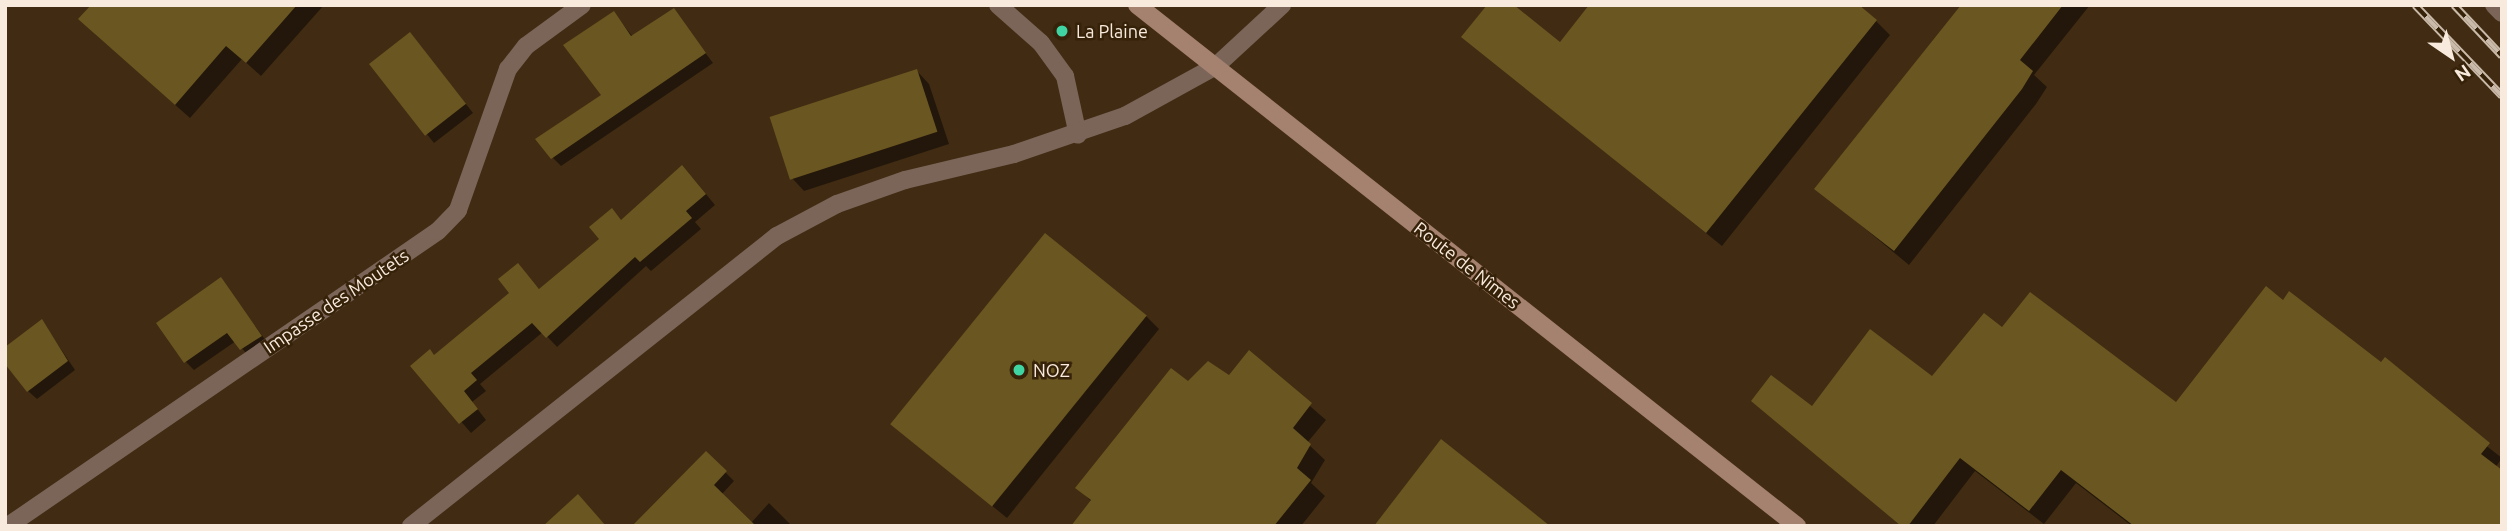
<!DOCTYPE html>
<meta charset="utf-8">
<style>
body{margin:0}
#map{position:relative;width:2507px;height:531px;overflow:hidden;background:#412c13;font-family:Ubuntu,sans-serif}
div>[style]{position:absolute}
.shadow>*{inset:0;background:#0007}
.building>*{inset:0;background:#6a5620;transform-origin:0 0}
.service>*{height:18px;margin:-9px;padding:0 9px;transform-origin:9px;border-radius:9px;background:#7b6559}
.minor>*{height:18px;margin:-9px;padding:0 9px;transform-origin:9px;border-radius:9px;background:#7b6559}
.secondary>*{height:18px;margin:-9px;padding:0 9px;transform-origin:9px;border-radius:9px;background:#a5816f}
.rail>*{height:8px;margin-top:-4px;transform-origin:0;background:repeating-linear-gradient(90deg,#362209 0 16px,#cabaa9 0 32px);box-sizing:border-box;border-block:2px solid #cabaa9}
.dots>*{width:19px;height:19px;translate:-50% -50%;box-sizing:border-box;border:4px solid #362209;border-radius:50%}
span{translate:-50% -50%;white-space:nowrap;text-align:center;line-height:1.15;-webkit-text-stroke:5px #362209;paint-order:stroke}
.poi-label{font-size:18px;color:#f8eadc}
.left{translate:0 -50%;text-align:left}
.street-label{font-size:18px;color:#f8eadc}
.frame{position:absolute;inset:0;border:7px solid #f8eadc;pointer-events:none}
.north{position:absolute;left:2416px;top:21px;width:70px;height:70px;-webkit-text-stroke:5px #362209;paint-order:stroke;rotate:145deg;font-size:19px;font-weight:700;line-height:28px;text-align:center;color:#f8eadc}
.north::after{content:'';display:block;margin:auto;width:24px;height:32px;background:#f8eadc;clip-path:polygon(50% 0,100% 100%,50% 72%,0 100%)}
</style>
<div id="map">
<div class="shadow">
<div style="clip-path:polygon(93px 5px,324px 5px,261px 76px,242px 59px,190px 118px,95px 34px)"></div>
<div style="clip-path:polygon(1963px 5px,2090px 5px,2034px 75px,2047px 87px,2036px 104px,1909px 265px,1817px 189px)"></div>
<div style="clip-path:polygon(673px 10px,713px 63px,561px 166px,553px 158px,603px 95px,614px 13px,633px 37px)"></div>
<div style="clip-path:polygon(1876px 21px,1890px 35px,1722px 246px,1463px 37px,1560px 45px)"></div>
<div style="clip-path:polygon(418px 43px,473px 113px,434px 143px,371px 65px)"></div>
<div style="clip-path:polygon(917px 71px,929px 84px,949px 144px,804px 191px,792px 178px)"></div>
<div style="clip-path:polygon(692px 177px,715px 205px,695px 222px,701px 229px,651px 271px,646px 266px,557px 347px,543px 332px,480px 384px,486px 391px,472px 402px,486px 420px,471px 433px,413px 366px,434px 356px,512px 293px,518px 265px,540px 290px,622px 221px)"></div>
<div style="clip-path:polygon(221px 279px,269px 345px,250px 358px,236px 341px,194px 370px,186px 362px)"></div>
<div style="clip-path:polygon(2290px 293px,2502px 458px,2495px 468px,2502px 526px,2132px 526px,2076px 483px,2044px 524px,1975px 471px,1933px 526px,1901px 526px,1753px 401px,1812px 408px,1932px 379px,2003px 330px,2176px 405px)"></div>
<div style="clip-path:polygon(1146px 316px,1159px 329px,1007px 518px,893px 425px)"></div>
<div style="clip-path:polygon(42px 321px,75px 370px,37px 399px,28px 391px)"></div>
<div style="clip-path:polygon(1249px 353px,1326px 420px,1307px 443px,1325px 460px,1311px 483px,1325px 496px,1301px 526px,1073px 526px,1092px 502px,1078px 488px,1188px 383px,1229px 378px)"></div>
<div style="clip-path:polygon(706px 453px,734px 481px,722px 494px,751px 523px,769px 503px,792px 526px,674px 526px)"></div>
</div>
<div class="building">
<div style="clip-path:polygon(91px 5px,297px 5px,246px 63px,226px 46px,175px 105px,78px 19px)"></div>
<div style="clip-path:polygon(1487px 5px,1514px 5px,1560px 42px,1589px 5px,1859px 5px,1877px 20px,1706px 233px,1461px 37px)"></div>
<div style="clip-path:polygon(1961px 5px,2063px 5px,2020px 60px,2033px 71px,2022px 89px,1894px 251px,1814px 189px)"></div>
<div style="clip-path:polygon(674px 8px,706px 53px,551px 159px,535px 139px,601px 95px,563px 45px,614px 11px,631px 36px)"></div>
<div style="left:410px;top:32px;width:91px;height:52px;rotate:52deg"></div>
<div style="left:917px;top:69px;width:66px;height:155px;rotate:72deg"></div>
<div style="clip-path:polygon(682px 165px,706px 194px,686px 211px,692px 218px,640px 262px,635px 257px,546px 338px,532px 323px,471px 373px,477px 380px,464px 391px,478px 409px,459px 424px,410px 366px,430px 349px,434px 355px,509px 293px,498px 279px,518px 263px,539px 289px,599px 239px,589px 227px,612px 208px,621px 220px)"></div>
<div style="left:1045px;top:233px;width:131px;height:246px;rotate:39deg"></div>
<div style="clip-path:polygon(221px 277px,262px 336px,240px 350px,227px 333px,184px 363px,156px 323px)"></div>
<div style="clip-path:polygon(2266px 286px,2283px 300px,2289px 291px,2381px 362px,2385px 357px,2490px 443px,2481px 454px,2502px 470px,2502px 526px,2134px 526px,2061px 470px,2029px 511px,1960px 458px,1908px 526px,1901px 526px,1751px 401px,1771px 375px,1812px 406px,1870px 329px,1932px 376px,1984px 313px,2002px 327px,2030px 292px,2176px 402px)"></div>
<div style="clip-path:polygon(42px 319px,68px 361px,27px 392px,5px 364px,5px 347px)"></div>
<div style="clip-path:polygon(1249px 350px,1312px 403px,1293px 428px,1311px 444px,1297px 468px,1311px 480px,1274px 526px,1071px 526px,1091px 500px,1075px 488px,1171px 368px,1188px 381px,1208px 361px,1229px 375px)"></div>
<div style="clip-path:polygon(1441px 439px,1514px 497px,1550px 526px,1374px 526px)"></div>
<div style="clip-path:polygon(706px 451px,727px 471px,714px 485px,756px 526px,632px 526px)"></div>
<div style="clip-path:polygon(578px 494px,606px 526px,543px 526px)"></div>
</div>
<div class="service">
<div style="left:998px;top:5px;width:57px;rotate:41.5deg"></div>
<div style="left:1041px;top:43px;width:41px;rotate:54deg"></div>
<div style="left:1065px;top:76px;width:60px;rotate:77.6deg"></div>
<div style="left:8px;top:526px;width:521px;rotate:-34.45deg"></div>
<div style="left:438px;top:231px;width:29px;rotate:-46deg"></div>
<div style="left:458px;top:210px;width:150px;rotate:-70.5deg"></div>
<div style="left:508px;top:69px;width:29px;rotate:-52deg"></div>
<div style="left:526px;top:46px;width:69px;rotate:-36.2deg"></div>
</div>
<div class="minor">
<div style="left:2494px;top:5px;width:11px;rotate:45deg"></div>
<div style="left:411px;top:526px;width:467px;rotate:-38.4deg"></div>
<div style="left:777px;top:236px;width:68px;rotate:-28.1deg"></div>
<div style="left:837px;top:204px;width:72px;rotate:-19.4deg"></div>
<div style="left:905px;top:180px;width:112px;rotate:-13.4deg"></div>
<div style="left:1014px;top:154px;width:117px;rotate:-18.9deg"></div>
<div style="left:1125px;top:116px;width:104px;rotate:-28.8deg"></div>
<div style="left:1216px;top:66px;width:90px;rotate:-42.7deg"></div>
</div>
<div class="secondary">
<div style="left:1137px;top:5px;width:841px;rotate:38.29deg"></div>
</div>
<div class="rail">
<div style="left:2415px;top:5px;width:126px;rotate:46.3deg"></div>
<div style="left:2454px;top:5px;width:70px;rotate:46.7deg"></div>
</div>
<div class="dots">
<div style="left:1062px;top:31px;background:#3fd4a2"></div>
<div style="left:1019px;top:370px;background:#3fd4a2"></div>
</div>
<div class="poi-label">
<span class="left" style="left:1076px;top:31px">La Plaine</span>
<span class="left" style="left:1033px;top:370px">NOZ</span>
</div>
<div class="street-label">
<span style="left:1467px;top:265px;rotate:38deg">Route de Nîmes</span>
<span style="left:336px;top:301px;rotate:-34deg">Impasse des Moutets</span>
</div>
<div class="frame"></div>
<div class="north">N</div>
</div>
